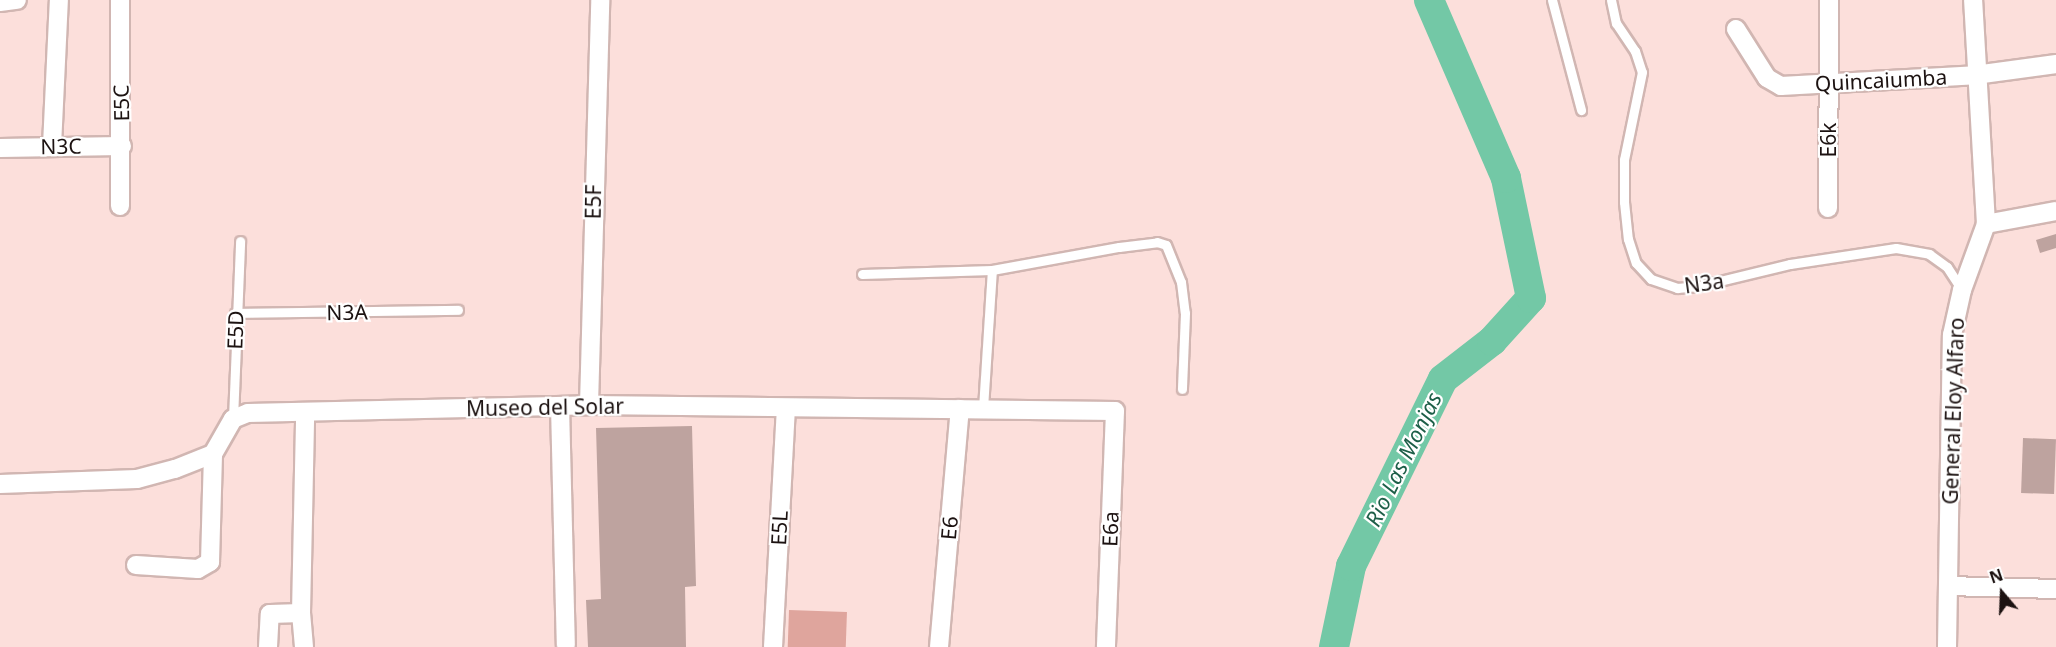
<!DOCTYPE html>
<style>
body{margin:0}
#map{position:relative;width:2056px;height:647px;overflow:hidden;background:#fcdfdb;font-family:"Noto Sans",sans-serif}
div>[style]{position:absolute}
.green>*{inset:0;background:#dfa59d;transform-origin:0 0}
.river>*{height:30px;margin:-15px;padding:0 15px;transform-origin:15px;border-radius:15px;background:#73c8a6}
.building>*{inset:0;background:#bea39f;transform-origin:0 0}
.roads{filter:drop-shadow(2px 0 #d1b6b2) drop-shadow(-2px 0 #d1b6b2) drop-shadow(0 2px #d1b6b2) drop-shadow(0 -2px #d1b6b2)}
.service>*{height:9px;margin:-4.5px;padding:0 4.5px;transform-origin:4.5px;border-radius:4.5px;background:#fff}
.minor>*{height:18px;margin:-9px;padding:0 9px;transform-origin:9px;border-radius:9px;background:#fff}
span{translate:-50% -50%;white-space:nowrap;text-align:center;line-height:1.15;-webkit-text-stroke:4.5px #fff;paint-order:stroke}
.street-label{font-size:21px;color:#1c1211}
.water-label{font-size:22px;color:#1d5f48;font-style:italic}
.north{position:absolute;left:1972px;top:563px;width:60px;height:60px;-webkit-text-stroke:4px #fff;paint-order:stroke;rotate:341deg;font-size:16px;font-weight:700;line-height:24px;text-align:center;color:#1c1211}
.north::after{content:'';display:block;margin:auto;width:21px;height:27px;background:#1c1211;clip-path:polygon(50% 0,100% 100%,50% 72%,0 100%)}
</style>
<div id="map">
<div class="green">
<div style="left:789px;top:610px;width:58px;height:37px;rotate:2deg"></div>
</div>
<div class="river">
<div style="left:1334px;top:647px;width:83px;rotate:-78.1deg"></div>
<div style="left:1351px;top:566px;width:208px;rotate:-63.8deg"></div>
<div style="left:1443px;top:379px;width:62px;rotate:-37.8deg"></div>
<div style="left:1492px;top:341px;width:58px;rotate:-47.8deg"></div>
<div style="left:1531px;top:298px;width:123px;rotate:-101.8deg"></div>
<div style="left:1506px;top:178px;width:194px;rotate:-113.4deg"></div>
</div>
<div class="building">
<div style="clip-path:polygon(2056px 234px,2056px 248px,2040px 253px,2036px 240px)"></div>
<div style="clip-path:polygon(692px 426px,696px 586px,685px 587px,686px 647px,588px 647px,586px 600px,601px 599px,596px 428px)"></div>
<div style="left:2023px;top:438px;width:33px;height:55px;rotate:2deg"></div>
</div>
<div class="roads">
<div class="service">
<div style="left:1552px;top:0;width:114px;rotate:75.2deg"></div>
<div style="left:1611px;top:0;width:24px;rotate:78deg"></div>
<div style="left:1616px;top:23px;width:34px;rotate:56deg"></div>
<div style="left:1635px;top:51px;width:22px;rotate:72deg"></div>
<div style="left:1642px;top:72px;width:90px;rotate:101.6deg"></div>
<div style="left:1624px;top:160px;width:42px;rotate:90deg"></div>
<div style="left:1624px;top:202px;width:37px;rotate:84deg"></div>
<div style="left:1628px;top:239px;width:25px;rotate:72deg"></div>
<div style="left:1636px;top:263px;width:22px;rotate:47deg"></div>
<div style="left:1651px;top:279px;width:28px;rotate:19deg"></div>
<div style="left:1677px;top:288px;width:22px;rotate:-5deg"></div>
<div style="left:1699px;top:286px;width:94px;rotate:-13.6deg"></div>
<div style="left:1790px;top:264px;width:107px;rotate:-8.6deg"></div>
<div style="left:1896px;top:248px;width:34px;rotate:10deg"></div>
<div style="left:1929px;top:254px;width:22px;rotate:36deg"></div>
<div style="left:1947px;top:267px;width:27px;rotate:57deg"></div>
<div style="left:862px;top:274px;width:130px;rotate:-1.8deg"></div>
<div style="left:992px;top:270px;width:129px;rotate:-10.3deg"></div>
<div style="left:1119px;top:247px;width:38px;rotate:-7deg"></div>
<div style="left:1157px;top:242px;width:9px;rotate:18deg"></div>
<div style="left:1166px;top:245px;width:40px;rotate:68deg"></div>
<div style="left:1181px;top:282px;width:31px;rotate:83deg"></div>
<div style="left:1185px;top:313px;width:76px;rotate:92.3deg"></div>
<div style="left:235px;top:313px;width:223px;rotate:-0.8deg"></div>
<div style="left:983px;top:408px;width:138px;rotate:-86.3deg"></div>
<div style="left:233px;top:419px;width:178px;rotate:-87.7deg"></div>
</div>
<div class="minor">
<div style="left:120px;top:0;width:206px;rotate:90deg"></div>
<div style="left:0;top:2px;width:17px;rotate:-7deg"></div>
<div style="left:1736px;top:29px;width:58px;rotate:57.7deg"></div>
<div style="left:1767px;top:78px;width:16px;rotate:30deg"></div>
<div style="left:1781px;top:86px;width:194px;rotate:-3.2deg"></div>
<div style="left:1975px;top:75px;width:82px;rotate:-7.7deg"></div>
<div style="left:52px;top:146px;width:146px;rotate:-87.3deg"></div>
<div style="left:0;top:148px;width:122px;rotate:-0.9deg"></div>
<div style="left:1828px;top:208px;width:208px;rotate:-89.7deg"></div>
<div style="left:1986px;top:224px;width:71px;rotate:-10.5deg"></div>
<div style="left:589px;top:405px;width:405px;rotate:-88.4deg"></div>
<div style="left:560px;top:406px;width:239px;rotate:88.6deg"></div>
<div style="left:0;top:484px;width:137px;rotate:-2.1deg"></div>
<div style="left:137px;top:479px;width:39px;rotate:-15deg"></div>
<div style="left:175px;top:469px;width:41px;rotate:-21.5deg"></div>
<div style="left:213px;top:454px;width:40px;rotate:-60.3deg"></div>
<div style="left:233px;top:419px;width:16px;rotate:-22deg"></div>
<div style="left:248px;top:413px;width:341px;rotate:-1.3deg"></div>
<div style="left:589px;top:405px;width:526px;rotate:0.65deg"></div>
<div style="left:1115px;top:411px;width:236px;rotate:92.2deg"></div>
<div style="left:136px;top:565px;width:62px;rotate:3.7deg"></div>
<div style="left:198px;top:569px;width:14px;rotate:-30deg"></div>
<div style="left:210px;top:562px;width:108px;rotate:-88.4deg"></div>
<div style="left:1948px;top:586px;width:108px;rotate:1.6deg"></div>
<div style="left:268px;top:647px;width:33px;rotate:-87deg"></div>
<div style="left:270px;top:614px;width:31px;rotate:-2deg"></div>
<div style="left:304px;top:647px;width:34px;rotate:-95deg"></div>
<div style="left:301px;top:613px;width:199px;rotate:-88.8deg"></div>
<div style="left:773px;top:647px;width:238px;rotate:-86.9deg"></div>
<div style="left:939px;top:647px;width:239px;rotate:-85deg"></div>
<div style="left:1947px;top:647px;width:312px;rotate:-89.1deg"></div>
<div style="left:1952px;top:335px;width:46px;rotate:-77.5deg"></div>
<div style="left:1962px;top:290px;width:70px;rotate:-70deg"></div>
<div style="left:1986px;top:224px;width:224px;rotate:-93.3deg"></div>
</div>
</div>
<div class="street-label">
<span style="left:1881px;top:80px;rotate:-3deg">Quincaiumba</span>
<span style="left:121px;top:103px;rotate:-91deg">E5C</span>
<span style="left:1828px;top:140px;rotate:-90deg">E6k</span>
<span style="left:61px;top:146px;rotate:-1deg">N3C</span>
<span style="left:593px;top:202px;rotate:-89deg">E5F</span>
<span style="left:1704px;top:283px;rotate:-8deg">N3a</span>
<span style="left:347px;top:312px;rotate:-1deg">N3A</span>
<span style="left:235px;top:330px;rotate:-88deg">E5D</span>
<span style="left:545px;top:407px;rotate:-1deg">Museo del Solar</span>
<span style="left:1953px;top:411px;rotate:-88deg">General Eloy Alfaro</span>
<span style="left:779px;top:528px;rotate:-87deg">E5L</span>
<span style="left:949px;top:528px;rotate:-85deg">E6</span>
<span style="left:1110px;top:529px;rotate:-88deg">E6a</span>
</div>
<div class="water-label">
<span style="left:1403px;top:459px;rotate:-64deg">Rio Las Monjas</span>
</div>
<div class="north">N</div>
</div>
